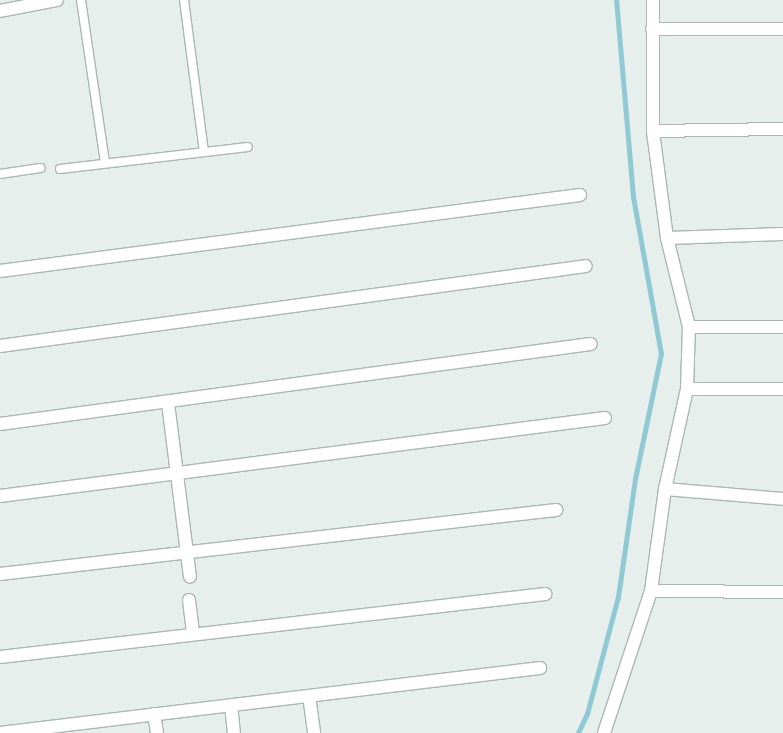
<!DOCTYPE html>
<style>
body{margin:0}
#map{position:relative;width:783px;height:733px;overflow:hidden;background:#e6efeb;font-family:"Public Sans",sans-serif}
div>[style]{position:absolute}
.stream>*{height:4.5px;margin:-2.25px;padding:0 2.25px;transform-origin:2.25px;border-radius:2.25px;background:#8ec9d4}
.roads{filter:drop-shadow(1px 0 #a8b8b2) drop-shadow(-1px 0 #a8b8b2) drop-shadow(0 1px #a8b8b2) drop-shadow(0 -1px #a8b8b2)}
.service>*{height:8px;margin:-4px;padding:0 4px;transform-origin:4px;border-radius:4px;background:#fff}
.minor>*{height:12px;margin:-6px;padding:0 6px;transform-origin:6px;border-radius:6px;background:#fff}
span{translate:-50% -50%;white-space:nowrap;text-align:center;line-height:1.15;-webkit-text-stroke:4px #f7fbf9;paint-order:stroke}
</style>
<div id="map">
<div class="stream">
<div style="left:578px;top:733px;width:21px;rotate:-65deg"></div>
<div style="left:587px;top:714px;width:121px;rotate:-75.2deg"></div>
<div style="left:618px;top:597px;width:119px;rotate:-81.8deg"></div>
<div style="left:635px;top:479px;width:128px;rotate:-78.3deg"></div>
<div style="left:661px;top:354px;width:159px;rotate:-100.1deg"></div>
<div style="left:633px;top:197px;width:198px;rotate:-94.9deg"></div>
</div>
<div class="roads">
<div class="service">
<div style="left:81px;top:0;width:165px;rotate:81.6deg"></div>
<div style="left:184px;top:0;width:153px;rotate:82.5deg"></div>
<div style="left:60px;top:169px;width:189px;rotate:-6.7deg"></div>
<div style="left:0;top:174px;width:41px;rotate:-8.3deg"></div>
</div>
<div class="minor">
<div style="left:0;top:11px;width:58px;rotate:-10.9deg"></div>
<div style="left:652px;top:29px;width:131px"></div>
<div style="left:653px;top:131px;width:130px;rotate:-0.9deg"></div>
<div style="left:667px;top:238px;width:116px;rotate:-2deg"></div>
<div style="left:0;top:271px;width:585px;rotate:-7.47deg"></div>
<div style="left:689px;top:327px;width:94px"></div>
<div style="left:0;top:346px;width:591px;rotate:-7.77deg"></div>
<div style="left:687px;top:389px;width:96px"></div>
<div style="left:168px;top:403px;width:175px;rotate:82.8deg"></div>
<div style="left:0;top:424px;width:596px;rotate:-7.71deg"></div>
<div style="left:665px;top:489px;width:118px;rotate:4.8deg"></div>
<div style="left:0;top:496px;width:610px;rotate:-7.35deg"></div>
<div style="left:0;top:574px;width:560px;rotate:-6.57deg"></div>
<div style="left:651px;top:591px;width:132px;rotate:0.4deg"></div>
<div style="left:189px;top:600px;width:34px;rotate:83deg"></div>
<div style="left:0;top:657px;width:549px;rotate:-6.59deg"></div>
<div style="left:309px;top:696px;width:37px;rotate:82deg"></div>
<div style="left:231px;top:705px;width:28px;rotate:84deg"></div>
<div style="left:154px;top:714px;width:19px;rotate:81deg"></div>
<div style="left:0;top:733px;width:544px;rotate:-6.86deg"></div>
<div style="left:604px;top:733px;width:150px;rotate:-71.7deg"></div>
<div style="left:651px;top:591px;width:103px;rotate:-82.2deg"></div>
<div style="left:665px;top:489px;width:102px;rotate:-77.6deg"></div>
<div style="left:687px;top:389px;width:62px;rotate:-88.2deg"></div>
<div style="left:689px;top:327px;width:92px;rotate:-103.9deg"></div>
<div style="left:667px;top:238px;width:108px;rotate:-97.5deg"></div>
<div style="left:653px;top:131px;width:131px;rotate:-90deg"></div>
</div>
</div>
</div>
